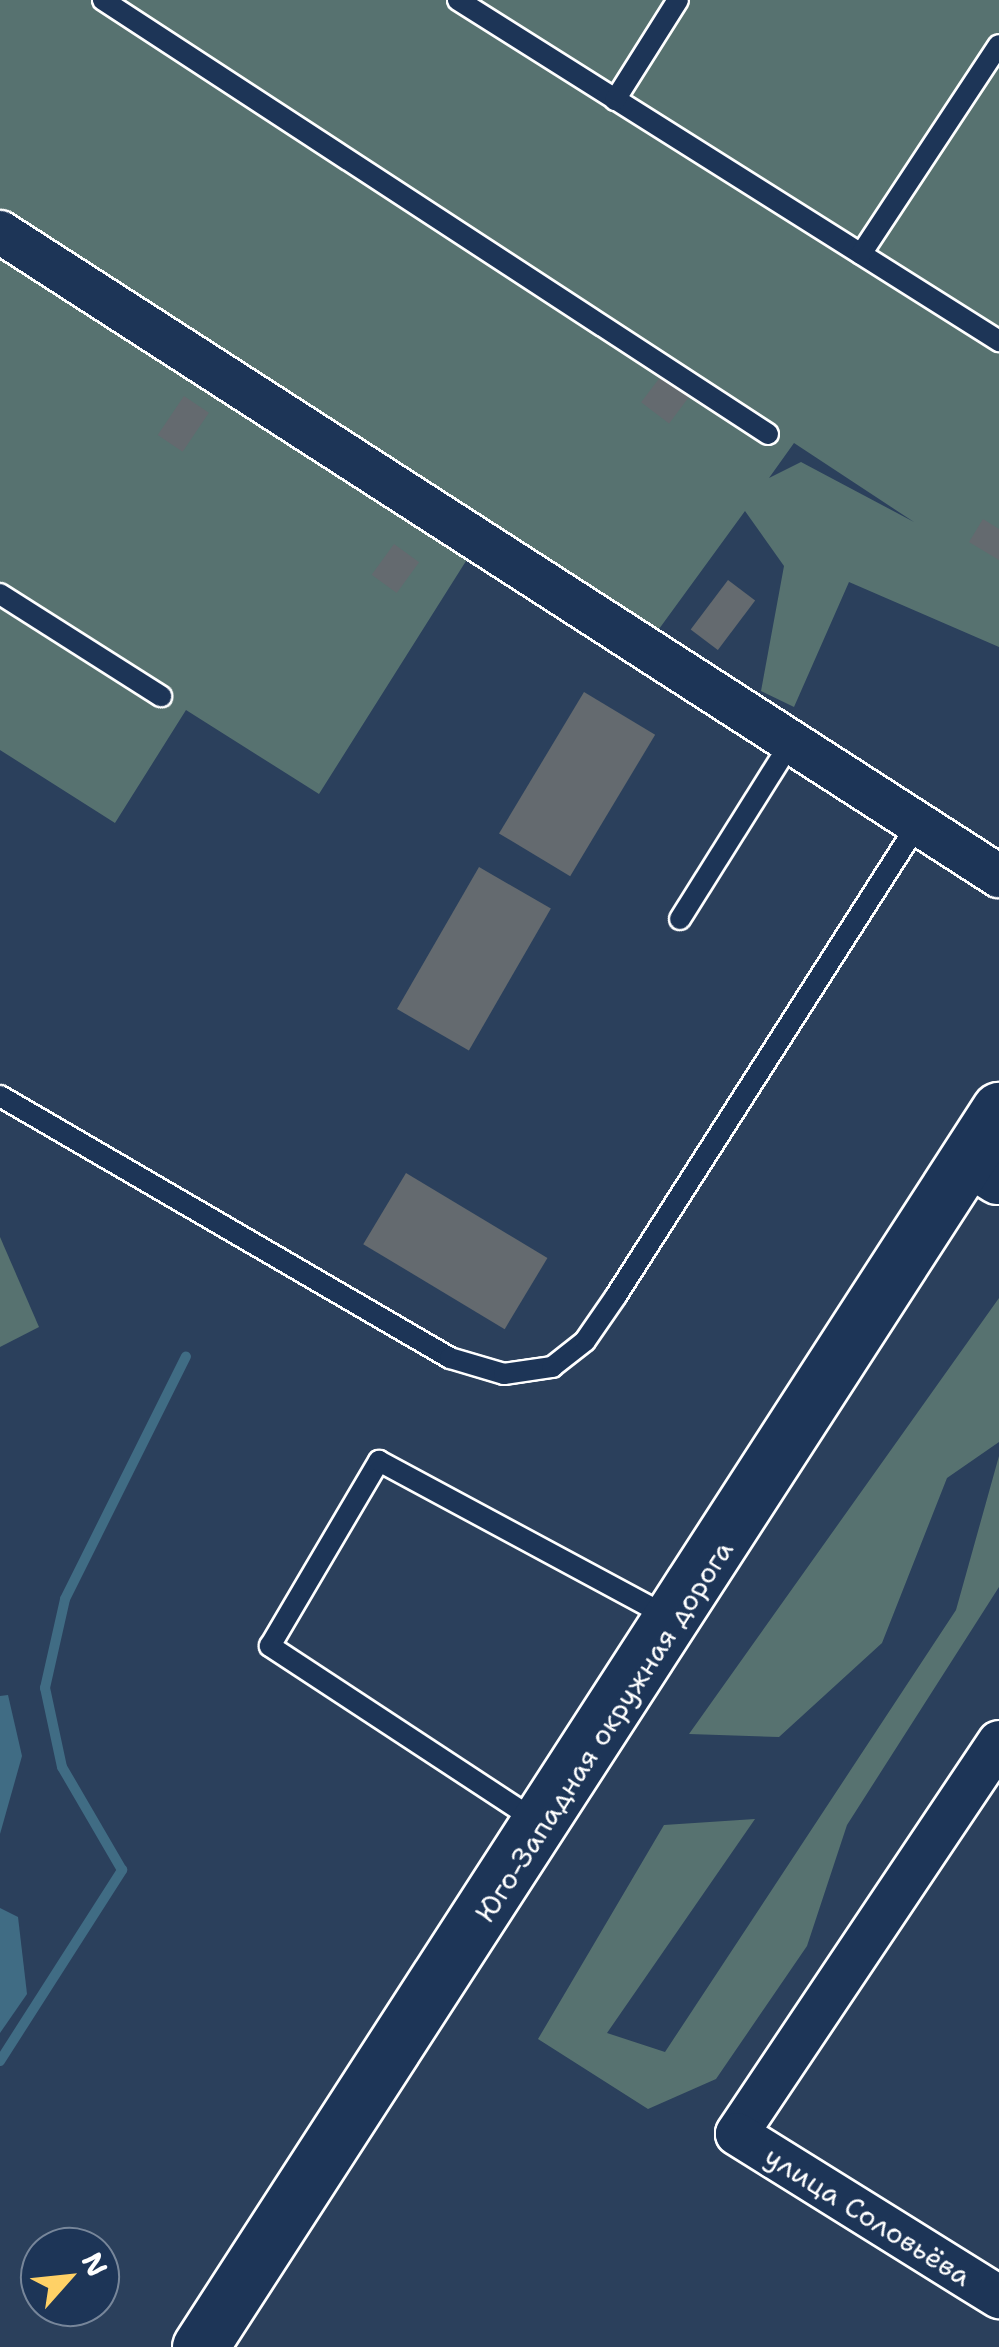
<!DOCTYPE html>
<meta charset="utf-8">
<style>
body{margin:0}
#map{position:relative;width:999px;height:2347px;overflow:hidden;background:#2b405c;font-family:"Shantell Sans",sans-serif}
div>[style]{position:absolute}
.green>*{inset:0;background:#577270}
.water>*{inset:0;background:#406c84}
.stream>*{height:10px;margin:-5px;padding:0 5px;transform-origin:5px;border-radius:5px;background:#406c84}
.building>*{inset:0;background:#646a6f;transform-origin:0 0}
.roads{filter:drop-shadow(2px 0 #fff) drop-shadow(-2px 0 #fff) drop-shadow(0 2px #fff) drop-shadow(0 -2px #fff)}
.service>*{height:20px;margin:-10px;padding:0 10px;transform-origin:10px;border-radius:10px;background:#1d3557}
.minor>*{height:42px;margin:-21px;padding:0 21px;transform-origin:21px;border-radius:21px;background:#1d3557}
.tertiary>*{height:52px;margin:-26px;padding:0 26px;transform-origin:26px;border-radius:26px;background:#1d3557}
.trunk>*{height:55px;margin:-27.5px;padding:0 27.5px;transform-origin:27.5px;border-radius:27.5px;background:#1d3557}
span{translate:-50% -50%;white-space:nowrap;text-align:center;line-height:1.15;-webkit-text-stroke:8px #1d3557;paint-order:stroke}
.street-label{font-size:28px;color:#fff}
.north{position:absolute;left:20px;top:2227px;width:100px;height:100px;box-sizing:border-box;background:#1d3557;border:2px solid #77869a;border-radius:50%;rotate:63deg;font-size:28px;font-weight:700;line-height:40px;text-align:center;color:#fff}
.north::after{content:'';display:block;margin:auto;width:35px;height:45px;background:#ffd166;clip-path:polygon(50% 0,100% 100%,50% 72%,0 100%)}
</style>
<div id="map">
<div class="green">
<div style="clip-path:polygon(evenodd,0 0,999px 0,999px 647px,849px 582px,794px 707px,761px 691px,784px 566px,745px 511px,659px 629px,490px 523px,319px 794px,186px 710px,115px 823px,0 750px,0 0,794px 443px,914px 522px,801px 462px,769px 478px,794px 443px)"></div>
<div style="clip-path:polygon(0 1237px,39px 1327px,0 1347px)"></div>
<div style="clip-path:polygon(999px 1298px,999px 1442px,947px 1478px,882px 1643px,779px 1737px,689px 1734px)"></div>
<div style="clip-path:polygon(999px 1456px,999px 1587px,847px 1825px,807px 1946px,716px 2079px,648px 2109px,538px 2039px,664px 1825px,755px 1819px,607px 2033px,665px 2052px,956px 1610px)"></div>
</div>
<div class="water">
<div style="clip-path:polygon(8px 1695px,22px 1756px,0 1834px,0 1696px)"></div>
<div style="clip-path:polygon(0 1908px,18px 1917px,27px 1994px,0 2033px)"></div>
</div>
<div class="stream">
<div style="left:0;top:2061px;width:227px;rotate:-57.4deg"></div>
<div style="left:122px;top:1870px;width:119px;rotate:-120.2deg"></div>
<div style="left:62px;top:1767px;width:81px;rotate:-102.1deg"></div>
<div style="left:45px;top:1688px;width:91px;rotate:-77.3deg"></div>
<div style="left:65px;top:1599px;width:271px;rotate:-63.5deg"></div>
</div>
<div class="building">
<div style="left:661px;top:376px;width:35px;height:33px;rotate:37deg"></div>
<div style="left:184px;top:396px;width:30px;height:47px;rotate:34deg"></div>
<div style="clip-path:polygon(983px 519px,999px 529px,999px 560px,969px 542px)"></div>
<div style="left:394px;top:544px;width:31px;height:38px;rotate:36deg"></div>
<div style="left:728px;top:580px;width:34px;height:62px;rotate:37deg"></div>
<div style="left:584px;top:692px;width:83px;height:165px;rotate:31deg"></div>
<div style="left:479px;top:867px;width:83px;height:164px;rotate:30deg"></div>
<div style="left:406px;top:1173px;width:165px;height:83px;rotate:31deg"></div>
</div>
<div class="roads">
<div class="service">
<div style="left:103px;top:0;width:794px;rotate:33.13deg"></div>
<div style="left:458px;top:0;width:640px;rotate:32.22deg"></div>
<div style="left:615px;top:100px;width:118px;rotate:-57.8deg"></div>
<div style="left:861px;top:254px;width:250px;rotate:-56.6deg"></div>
<div style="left:0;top:594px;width:191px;rotate:32.4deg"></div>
<div style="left:680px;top:919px;width:209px;rotate:-57.9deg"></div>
<div style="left:0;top:1096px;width:521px;rotate:30.21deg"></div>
<div style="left:450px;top:1358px;width:56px;rotate:16.5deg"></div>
<div style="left:504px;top:1374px;width:49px;rotate:-8.3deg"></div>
<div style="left:552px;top:1367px;width:42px;rotate:-38.2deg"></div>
<div style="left:585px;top:1341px;width:55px;rotate:-55.4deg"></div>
<div style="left:616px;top:1296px;width:563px;rotate:-57.41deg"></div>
<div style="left:538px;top:1822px;width:321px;rotate:-146.7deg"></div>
<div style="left:270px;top:1646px;width:215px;rotate:-59.5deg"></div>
<div style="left:379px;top:1461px;width:331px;rotate:28.3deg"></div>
</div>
<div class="minor">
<div style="left:0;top:232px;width:1189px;rotate:32.81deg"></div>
<div style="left:999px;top:1742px;width:471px;rotate:123.8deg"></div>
<div style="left:737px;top:2134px;width:309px;rotate:31.9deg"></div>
</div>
<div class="tertiary">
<div style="left:968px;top:1159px;width:36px;rotate:32deg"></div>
</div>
<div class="trunk">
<div style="left:200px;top:2347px;width:1473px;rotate:-57.14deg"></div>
</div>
</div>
<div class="street-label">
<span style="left:604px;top:1731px;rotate:-57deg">Юго-Западная окружная дорога</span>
<span style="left:868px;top:2216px;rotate:32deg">улица Соловьёва</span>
</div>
<div class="north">N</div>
</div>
